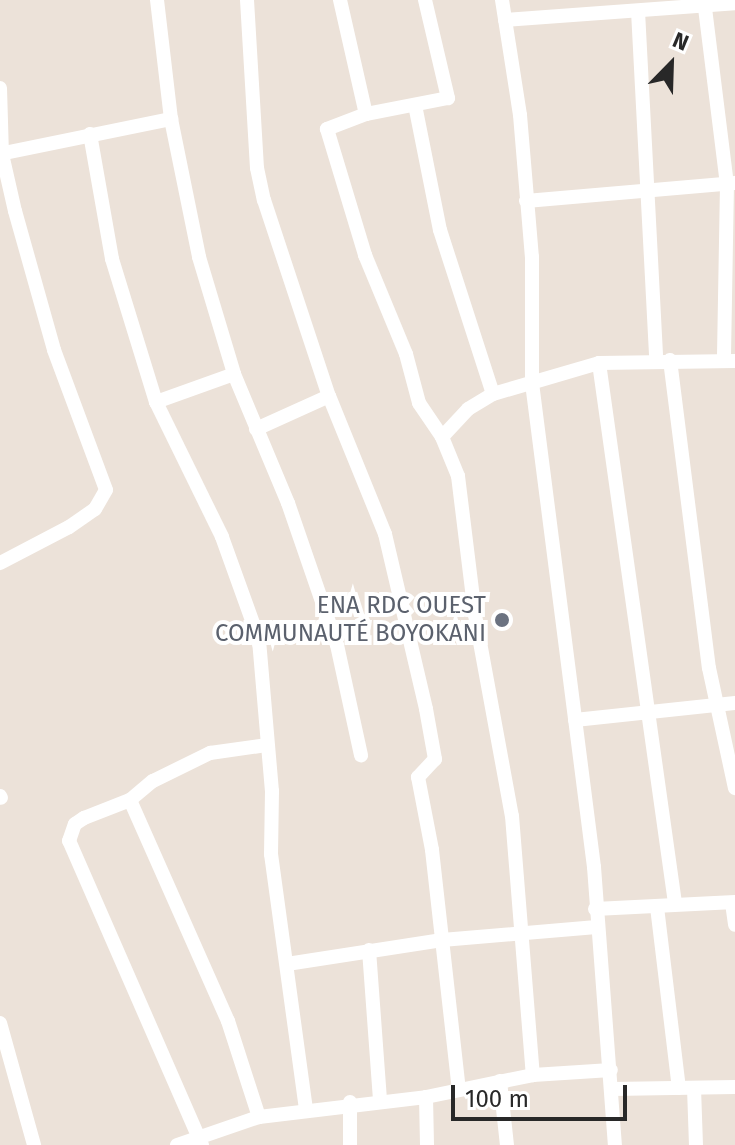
<!DOCTYPE html>
<meta charset="utf-8">
<style>
body{margin:0}
#map{position:relative;width:735px;height:1145px;overflow:hidden;background:#ece2d9;font-family:"Fira Sans",sans-serif}
div>[style]{position:absolute}
.minor>*{height:14px;margin:-7px;padding:0 7px;transform-origin:7px;border-radius:7px;background:#fff}
.dots>*{width:22px;height:22px;translate:-50% -50%;box-sizing:border-box;border:4px solid #fff;border-radius:50%}
span{translate:-50% -50%;white-space:nowrap;text-align:center;line-height:1.15;-webkit-text-stroke:8px #fff;paint-order:stroke}
.worship-label{font-size:24px;color:#5b616d}
.right{translate:-100% -50%;text-align:right}
.north{position:absolute;left:631px;top:24px;width:80px;height:80px;-webkit-text-stroke:6px #fff;paint-order:stroke;rotate:23deg;font-size:22px;font-weight:700;line-height:32px;text-align:center;color:#282828}
.north::after{content:'';display:block;margin:auto;width:28px;height:36px;background:#282828;clip-path:polygon(50% 0,100% 100%,50% 72%,0 100%)}
.scale{position:absolute;left:451px;top:1085px;width:176px;height:36px;box-sizing:border-box;border:4px solid #282828;border-top:0;padding-left:10px;font-size:24px;line-height:28px;white-space:nowrap;color:#282828;-webkit-text-stroke:6px #fff;paint-order:stroke}
</style>
<div id="map">
<div class="minor">
<div style="left:157px;top:0;width:120px;rotate:83.3deg"></div>
<div style="left:171px;top:119px;width:141px;rotate:78.5deg"></div>
<div style="left:199px;top:257px;width:122px;rotate:73.3deg"></div>
<div style="left:234px;top:374px;width:140px;rotate:67.3deg"></div>
<div style="left:288px;top:503px;width:150px;rotate:71deg"></div>
<div style="left:337px;top:645px;width:113px;rotate:77.7deg"></div>
<div style="left:247px;top:0;width:168px;rotate:86.6deg"></div>
<div style="left:257px;top:168px;width:33px;rotate:78deg"></div>
<div style="left:264px;top:200px;width:206px;rotate:71.7deg"></div>
<div style="left:329px;top:396px;width:149px;rotate:67.9deg"></div>
<div style="left:385px;top:534px;width:180px;rotate:76.8deg"></div>
<div style="left:426px;top:709px;width:51px;rotate:79.8deg"></div>
<div style="left:435px;top:759px;width:25px;rotate:133deg"></div>
<div style="left:418px;top:777px;width:74px;rotate:79.1deg"></div>
<div style="left:432px;top:850px;width:241px;rotate:83.6deg"></div>
<div style="left:340px;top:0;width:117px;rotate:77.2deg"></div>
<div style="left:425px;top:0;width:101px;rotate:76.8deg"></div>
<div style="left:448px;top:98px;width:84px;rotate:169deg"></div>
<div style="left:366px;top:114px;width:42px;rotate:159deg"></div>
<div style="left:327px;top:129px;width:132px;rotate:73.2deg"></div>
<div style="left:365px;top:255px;width:107px;rotate:67.5deg"></div>
<div style="left:406px;top:354px;width:51px;rotate:75.1deg"></div>
<div style="left:419px;top:403px;width:41px;rotate:55.9deg"></div>
<div style="left:442px;top:437px;width:42px;rotate:67.7deg"></div>
<div style="left:458px;top:476px;width:140px;rotate:83deg"></div>
<div style="left:475px;top:615px;width:204px;rotate:79.6deg"></div>
<div style="left:512px;top:816px;width:260px;rotate:85.4deg"></div>
<div style="left:502px;top:0;width:116px;rotate:81.1deg"></div>
<div style="left:520px;top:115px;width:143px;rotate:85.2deg"></div>
<div style="left:532px;top:257px;width:126px;rotate:90deg"></div>
<div style="left:532px;top:383px;width:488px;rotate:82.7deg"></div>
<div style="left:594px;top:867px;width:279px;rotate:85.7deg"></div>
<div style="left:704px;top:0;width:185px;rotate:82.9deg"></div>
<div style="left:727px;top:184px;width:177px;rotate:91deg"></div>
<div style="left:638px;top:11px;width:349px;rotate:87deg"></div>
<div style="left:505px;top:20px;width:231px;rotate:-4.2deg"></div>
<div style="left:0;top:88px;width:66px;rotate:88.3deg"></div>
<div style="left:2px;top:154px;width:58px;rotate:77.2deg"></div>
<div style="left:15px;top:211px;width:144px;rotate:74.3deg"></div>
<div style="left:54px;top:350px;width:149px;rotate:69.6deg"></div>
<div style="left:106px;top:490px;width:22px;rotate:120deg"></div>
<div style="left:95px;top:509px;width:32px;rotate:145deg"></div>
<div style="left:69px;top:527px;width:78px;rotate:152.4deg"></div>
<div style="left:415px;top:105px;width:127px;rotate:78.7deg"></div>
<div style="left:440px;top:230px;width:172px;rotate:72.1deg"></div>
<div style="left:90px;top:134px;width:127px;rotate:80deg"></div>
<div style="left:112px;top:259px;width:150px;rotate:72.9deg"></div>
<div style="left:156px;top:402px;width:150px;rotate:63.9deg"></div>
<div style="left:222px;top:537px;width:109px;rotate:70.2deg"></div>
<div style="left:259px;top:640px;width:152px;rotate:85.1deg"></div>
<div style="left:272px;top:791px;width:63px;rotate:90.9deg"></div>
<div style="left:271px;top:854px;width:258px;rotate:82.2deg"></div>
<div style="left:0;top:154px;width:175px;rotate:-11.6deg"></div>
<div style="left:526px;top:201px;width:210px;rotate:-4.9deg"></div>
<div style="left:670px;top:360px;width:310px;rotate:82.8deg"></div>
<div style="left:709px;top:668px;width:123px;rotate:77.8deg"></div>
<div style="left:599px;top:363px;width:545px;rotate:81.99deg"></div>
<div style="left:156px;top:402px;width:83px;rotate:-19.7deg"></div>
<div style="left:256px;top:429px;width:80px;rotate:-24.3deg"></div>
<div style="left:442px;top:437px;width:38px;rotate:-47deg"></div>
<div style="left:468px;top:409px;width:29px;rotate:-31deg"></div>
<div style="left:493px;top:394px;width:110px;rotate:-16.3deg"></div>
<div style="left:599px;top:363px;width:136px;rotate:-0.8deg"></div>
<div style="left:575px;top:720px;width:161px;rotate:-6.1deg"></div>
<div style="left:0;top:796px;width:2px;rotate:63deg"></div>
<div style="left:130px;top:800px;width:242px;rotate:66.1deg"></div>
<div style="left:228px;top:1021px;width:101px;rotate:72.1deg"></div>
<div style="left:732px;top:903px;width:22px;rotate:82deg"></div>
<div style="left:657px;top:907px;width:182px;rotate:83.1deg"></div>
<div style="left:595px;top:909px;width:140px;rotate:-2.9deg"></div>
<div style="left:369px;top:950px;width:149px;rotate:85.8deg"></div>
<div style="left:287px;top:964px;width:157px;rotate:-8.8deg"></div>
<div style="left:442px;top:940px;width:155px;rotate:-4.8deg"></div>
<div style="left:0;top:1023px;width:127px;rotate:74.4deg"></div>
<div style="left:500px;top:1081px;width:64px;rotate:83.8deg"></div>
<div style="left:694px;top:1088px;width:57px;rotate:88deg"></div>
<div style="left:612px;top:1089px;width:123px;rotate:-0.9deg"></div>
<div style="left:426px;top:1097px;width:48px;rotate:88.8deg"></div>
<div style="left:350px;top:1102px;width:43px;rotate:90deg"></div>
<div style="left:177px;top:1145px;width:87px;rotate:-18.9deg"></div>
<div style="left:259px;top:1117px;width:168px;rotate:-6.8deg"></div>
<div style="left:426px;top:1097px;width:109px;rotate:-11.6deg"></div>
<div style="left:533px;top:1075px;width:78px;rotate:-3.7deg"></div>
<div style="left:202px;top:1145px;width:332px;rotate:-113.6deg"></div>
<div style="left:69px;top:841px;width:18px;rotate:-71deg"></div>
<div style="left:75px;top:824px;width:11px;rotate:-34deg"></div>
<div style="left:84px;top:818px;width:49px;rotate:-21.4deg"></div>
<div style="left:130px;top:800px;width:30px;rotate:-40deg"></div>
<div style="left:153px;top:781px;width:64px;rotate:-26.2deg"></div>
<div style="left:210px;top:753px;width:58px;rotate:-8deg"></div>
</div>
<div class="dots">
<div style="left:502px;top:620px;background:#6b7280"></div>
</div>
<div class="worship-label">
<span class="right" style="left:486px;top:620px">ENA RDC OUEST<br>COMMUNAUTÉ BOYOKANI</span>
</div>
<div class="north">N</div>
<div class="scale">100 m</div>
</div>
